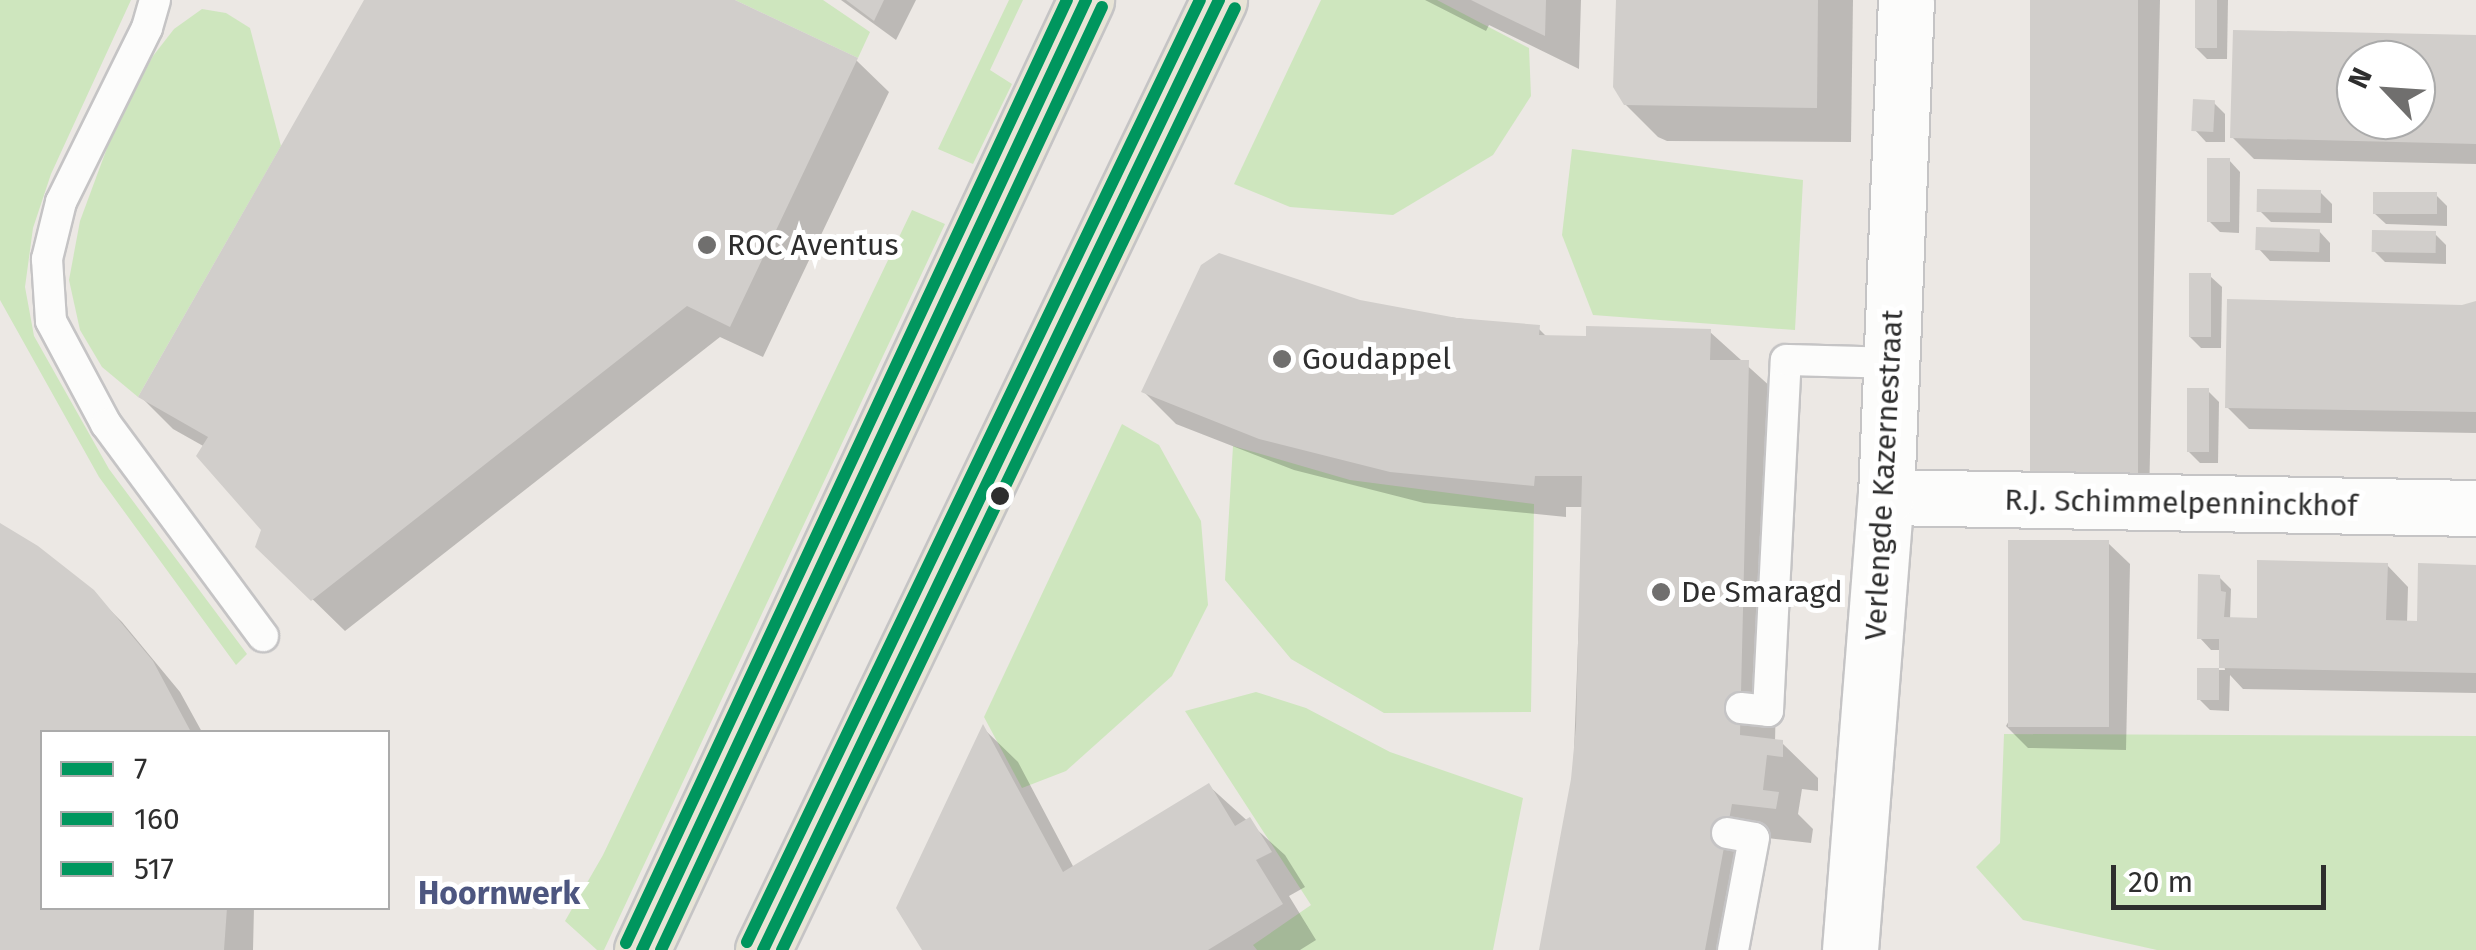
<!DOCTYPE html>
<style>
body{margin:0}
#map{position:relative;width:2476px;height:950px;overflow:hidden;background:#ece8e4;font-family:"Fira Sans",sans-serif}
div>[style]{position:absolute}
.green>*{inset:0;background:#cee6be}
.shadow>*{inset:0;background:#0003}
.building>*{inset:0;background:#d1cecb;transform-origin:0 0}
.roads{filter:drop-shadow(2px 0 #c5c4c5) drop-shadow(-2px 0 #c5c4c5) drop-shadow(0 2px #c5c4c5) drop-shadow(0 -2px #c5c4c5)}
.lane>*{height:30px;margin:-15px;padding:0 15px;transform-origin:15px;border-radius:15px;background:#fcfcfb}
.street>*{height:55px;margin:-27.5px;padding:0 27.5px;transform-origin:27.5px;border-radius:27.5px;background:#fcfcfb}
.primary>*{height:55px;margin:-27.5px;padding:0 27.5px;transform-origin:27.5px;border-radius:27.5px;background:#e8e4d6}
.bus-1>*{height:12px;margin:-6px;padding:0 6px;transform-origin:6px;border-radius:6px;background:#00965e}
.bus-2>*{height:12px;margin:-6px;padding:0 6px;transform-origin:6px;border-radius:6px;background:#00965e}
.bus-3>*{height:12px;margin:-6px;padding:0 6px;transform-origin:6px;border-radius:6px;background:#00965e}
.dots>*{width:28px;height:28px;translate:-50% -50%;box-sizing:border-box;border:5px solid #fff;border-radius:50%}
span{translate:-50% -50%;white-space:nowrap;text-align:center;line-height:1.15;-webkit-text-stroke:10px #fff;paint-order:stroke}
.poi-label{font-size:30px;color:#2e2e2e}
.left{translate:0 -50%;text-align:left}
.street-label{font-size:30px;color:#2e2e2e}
.neighbourhood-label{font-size:32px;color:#4d5680;font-weight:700}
.legend{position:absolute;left:40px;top:730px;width:350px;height:180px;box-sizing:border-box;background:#fff;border:2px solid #ababab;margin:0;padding:12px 18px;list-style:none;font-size:30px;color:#2e2e2e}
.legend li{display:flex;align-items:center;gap:20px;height:50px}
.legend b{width:50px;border:2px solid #ababab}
.north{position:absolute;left:2336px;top:40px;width:100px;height:100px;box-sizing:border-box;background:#fff;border:2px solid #ababab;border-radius:50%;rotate:295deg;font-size:28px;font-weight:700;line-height:40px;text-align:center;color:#2e2e2e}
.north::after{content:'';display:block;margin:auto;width:35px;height:45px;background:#706f6e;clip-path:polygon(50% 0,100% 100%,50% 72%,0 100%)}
.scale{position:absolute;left:2111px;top:865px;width:215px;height:45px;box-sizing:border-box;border:5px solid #2e2e2e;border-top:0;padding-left:12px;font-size:30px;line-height:35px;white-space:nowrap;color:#2e2e2e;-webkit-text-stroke:8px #fff;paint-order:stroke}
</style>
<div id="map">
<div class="green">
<div style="clip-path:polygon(0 0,131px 0,51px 174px,33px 228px,25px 287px,34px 336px,109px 469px,247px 654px,236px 665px,99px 477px,0 300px)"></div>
<div style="clip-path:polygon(735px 0,823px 0,870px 32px,858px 58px)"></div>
<div style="clip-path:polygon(1009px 0,1023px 0,990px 70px,1012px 84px,973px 164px,938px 149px)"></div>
<div style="clip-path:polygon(1321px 0,1437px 0,1529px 48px,1531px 96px,1493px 155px,1393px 215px,1290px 207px,1234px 184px)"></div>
<div style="clip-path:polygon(202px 9px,226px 13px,250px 28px,281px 146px,138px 397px,102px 367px,80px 330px,69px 280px,80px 221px,117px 121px,153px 56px,174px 29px)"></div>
<div style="clip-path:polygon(1572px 149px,1803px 180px,1795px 330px,1593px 315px,1562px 235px)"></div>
<div style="clip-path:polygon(912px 210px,945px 224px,604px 950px,597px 950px,565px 921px,603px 855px)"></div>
<div style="clip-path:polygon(1122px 424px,1159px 445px,1201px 521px,1208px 605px,1172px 676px,1066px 771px,1022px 788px,984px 717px)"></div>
<div style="clip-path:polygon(1233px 446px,1350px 480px,1534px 504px,1531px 712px,1384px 713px,1291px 659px,1225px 580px)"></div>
<div style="clip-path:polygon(1256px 692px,1306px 708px,1390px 752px,1523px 798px,1493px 950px,1257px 950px,1253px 945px,1311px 905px,1185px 711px)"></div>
<div style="clip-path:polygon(2004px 734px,2476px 736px,2476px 950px,2157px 950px,2023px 920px,1976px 867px,2000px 843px)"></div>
</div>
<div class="shadow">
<div style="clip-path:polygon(367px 0,729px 0,856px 60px,889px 92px,763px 357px,720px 337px,345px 631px,258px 546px,264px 530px,205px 447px,173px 429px,141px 397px)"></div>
<div style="clip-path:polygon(841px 0,916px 0,896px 40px)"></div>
<div style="clip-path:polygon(1425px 0,1581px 0,1579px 69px,1489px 25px,1486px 31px)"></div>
<div style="clip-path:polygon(1619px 0,1853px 0,1851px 142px,1667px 141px,1658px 137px,1622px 101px)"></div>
<div style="clip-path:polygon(2032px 0,2160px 0,2149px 500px,2044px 497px)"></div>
<div style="clip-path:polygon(2197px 0,2228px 0,2227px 59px,2207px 59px,2195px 47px)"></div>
<div style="clip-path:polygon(evenodd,2235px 33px,2476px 37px,2476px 164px,2254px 159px,2232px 137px,2235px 33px,2356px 60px,2416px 60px,2416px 120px,2356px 120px,2356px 60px)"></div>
<div style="clip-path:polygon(2214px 103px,2225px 114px,2225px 142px,2206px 142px,2195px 130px)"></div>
<div style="clip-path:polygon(2229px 160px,2240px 172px,2239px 233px,2220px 232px,2209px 221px)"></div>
<div style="clip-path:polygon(2320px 192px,2332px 204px,2332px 223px,2271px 222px,2260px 211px)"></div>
<div style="clip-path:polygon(2436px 195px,2447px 206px,2447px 226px,2386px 224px,2374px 213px)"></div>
<div style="clip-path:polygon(2319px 231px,2330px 243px,2330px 262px,2270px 261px,2259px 249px)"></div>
<div style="clip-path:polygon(2435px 234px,2446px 245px,2446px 264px,2385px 262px,2374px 251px)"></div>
<div style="clip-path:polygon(2210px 276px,2222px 287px,2221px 348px,2201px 348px,2189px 336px)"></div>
<div style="clip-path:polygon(2476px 304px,2476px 433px,2249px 429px,2227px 407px)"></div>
<div style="clip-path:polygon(1391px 310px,1538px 328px,1548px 338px,1710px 332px,1783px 398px,1775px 742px,1782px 743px,1818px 778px,1818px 791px,1802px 789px,1798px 814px,1813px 829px,1811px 843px,1767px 838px,1746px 950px,1542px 950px,1573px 779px,1583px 507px,1566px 507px,1566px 517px,1424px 503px,1294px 470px,1176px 424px,1144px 392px)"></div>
<div style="clip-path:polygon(2208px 391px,2219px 402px,2218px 463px,2200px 463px,2188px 451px)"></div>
<div style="clip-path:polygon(0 526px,92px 592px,122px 622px,180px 692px,202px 732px,42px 732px,42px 908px,254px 908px,253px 950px,0 950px)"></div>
<div style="clip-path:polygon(2108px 543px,2130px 564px,2126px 750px,2028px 748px,2006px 726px)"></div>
<div style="clip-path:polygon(2387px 565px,2408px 587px,2407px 623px,2419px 624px,2476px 567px,2476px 693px,2243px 689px,2230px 675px,2229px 711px,2210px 710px,2199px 699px,2199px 670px,2225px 670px,2222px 650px,2211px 650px,2200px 638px,2219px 577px,2231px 589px,2230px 620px,2259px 620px)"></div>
<div style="clip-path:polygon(984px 729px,1018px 762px,1074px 868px,1209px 786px,1285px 855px,1305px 887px,1289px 896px,1316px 940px,1300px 950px,924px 950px)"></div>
</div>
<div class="building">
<div style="clip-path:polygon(364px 0,735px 0,858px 58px,730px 327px,687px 306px,311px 601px,255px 547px,261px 530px,196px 456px,208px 437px,138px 397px)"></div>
<div style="clip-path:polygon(846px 0,884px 0,874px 21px)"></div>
<div style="clip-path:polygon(1471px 0,1546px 0,1545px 36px,1497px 13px)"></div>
<div style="clip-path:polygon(1616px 0,1818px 0,1817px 108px,1624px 105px,1613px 87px)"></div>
<div style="left:2030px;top:0;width:108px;height:476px"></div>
<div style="left:2195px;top:0;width:22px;height:48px"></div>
<div style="clip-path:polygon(evenodd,2233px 30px,2476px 35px,2476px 144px,2230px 138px,2233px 30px,2356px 60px,2416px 60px,2416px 120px,2356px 120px,2356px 60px)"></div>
<div style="left:2193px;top:99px;width:22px;height:32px;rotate:3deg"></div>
<div style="left:2207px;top:158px;width:23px;height:64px"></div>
<div style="left:2257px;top:189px;width:64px;height:23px;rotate:1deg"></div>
<div style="left:2373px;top:192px;width:64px;height:22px"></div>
<div style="left:2256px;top:227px;width:64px;height:23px;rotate:2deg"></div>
<div style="left:2372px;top:230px;width:64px;height:22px;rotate:1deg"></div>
<div style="clip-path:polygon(1219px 253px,1360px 300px,1457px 318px,1540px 325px,1539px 335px,1586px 336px,1586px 326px,1711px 329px,1710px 360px,1749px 360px,1740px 735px,1783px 740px,1783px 757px,1767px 755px,1763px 790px,1779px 792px,1776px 809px,1732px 804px,1705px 950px,1539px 950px,1571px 779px,1576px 726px,1582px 476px,1535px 476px,1534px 486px,1390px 472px,1259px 439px,1141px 392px,1201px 265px)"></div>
<div style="left:2189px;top:273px;width:22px;height:64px"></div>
<div style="clip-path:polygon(2227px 299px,2462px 305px,2476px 301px,2476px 412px,2225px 408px)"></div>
<div style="left:2187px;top:388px;width:22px;height:64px"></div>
<div style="clip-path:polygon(0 523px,38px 546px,94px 590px,153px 661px,191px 732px,42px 732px,42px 908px,227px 908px,224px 950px,0 950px)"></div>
<div style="left:2008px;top:540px;width:101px;height:187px"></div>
<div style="clip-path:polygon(2257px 560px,2388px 563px,2386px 620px,2417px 621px,2418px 563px,2476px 565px,2476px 673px,2219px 668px,2219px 639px,2197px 639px,2198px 574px,2220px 575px,2221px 591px,2226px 592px,2224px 617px,2257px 618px)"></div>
<div style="left:2197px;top:668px;width:22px;height:32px"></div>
<div style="clip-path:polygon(983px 724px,1063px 872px,1209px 783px,1235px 826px,1250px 817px,1272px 852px,1256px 860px,1283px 904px,1208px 950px,922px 950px,896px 908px)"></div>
</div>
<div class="roads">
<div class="lane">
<div style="left:155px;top:0;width:29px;rotate:106deg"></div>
<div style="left:147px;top:28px;width:194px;rotate:116.3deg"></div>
<div style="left:61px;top:202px;width:59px;rotate:103.8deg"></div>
<div style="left:47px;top:259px;width:62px;rotate:86.3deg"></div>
<div style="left:51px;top:321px;width:117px;rotate:61.9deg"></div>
<div style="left:106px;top:424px;width:264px;rotate:53.5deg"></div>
<div style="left:1741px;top:708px;width:27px;rotate:6deg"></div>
<div style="left:1768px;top:711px;width:351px;rotate:-87.1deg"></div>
<div style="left:1786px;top:360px;width:105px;rotate:1.6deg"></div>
<div style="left:1727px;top:833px;width:27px;rotate:10deg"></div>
<div style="left:1754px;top:838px;width:114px;rotate:100.6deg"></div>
</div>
<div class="street">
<div style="left:1886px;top:497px;width:590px;rotate:1.07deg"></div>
<div style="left:1850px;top:950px;width:454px;rotate:-85.5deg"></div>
<div style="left:1886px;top:497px;width:497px;rotate:-87.7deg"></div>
</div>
<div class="primary">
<div style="left:642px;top:950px;width:1049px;rotate:-64.95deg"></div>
<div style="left:763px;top:950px;width:1054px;rotate:-64.36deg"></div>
</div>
</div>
<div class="bus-1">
<div style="left:642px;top:950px;width:1049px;rotate:-64.95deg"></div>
<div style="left:763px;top:950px;width:1054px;rotate:-64.36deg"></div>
</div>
<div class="bus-2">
<div style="left:661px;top:950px;width:1041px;rotate:-64.94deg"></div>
<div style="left:782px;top:950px;width:1045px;rotate:-64.32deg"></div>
</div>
<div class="bus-3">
<div style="left:747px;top:942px;width:1045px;rotate:-64.32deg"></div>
<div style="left:626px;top:943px;width:1041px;rotate:-64.94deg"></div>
</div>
<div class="dots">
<div style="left:707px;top:245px;background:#706f6e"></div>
<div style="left:1282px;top:359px;background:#706f6e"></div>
<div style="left:1000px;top:496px;background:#2e2e2e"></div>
<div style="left:1661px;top:592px;background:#706f6e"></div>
</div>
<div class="poi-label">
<span class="left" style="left:727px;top:245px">ROC Aventus</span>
<span class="left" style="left:1302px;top:359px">Goudappel</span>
<span class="left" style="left:1681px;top:592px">De Smaragd</span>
</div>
<div class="street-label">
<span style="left:1884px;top:475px;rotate:-87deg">Verlengde Kazernestraat</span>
<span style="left:2181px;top:503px;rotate:1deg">R.J. Schimmelpenninckhof</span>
</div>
<div class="neighbourhood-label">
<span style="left:499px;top:893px">Hoornwerk</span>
</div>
<ul class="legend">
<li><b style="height:12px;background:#00965e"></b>7</li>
<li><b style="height:12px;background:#00965e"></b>160</li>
<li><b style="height:12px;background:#00965e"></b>517</li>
</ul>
<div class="north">N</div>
<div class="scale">20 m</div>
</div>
